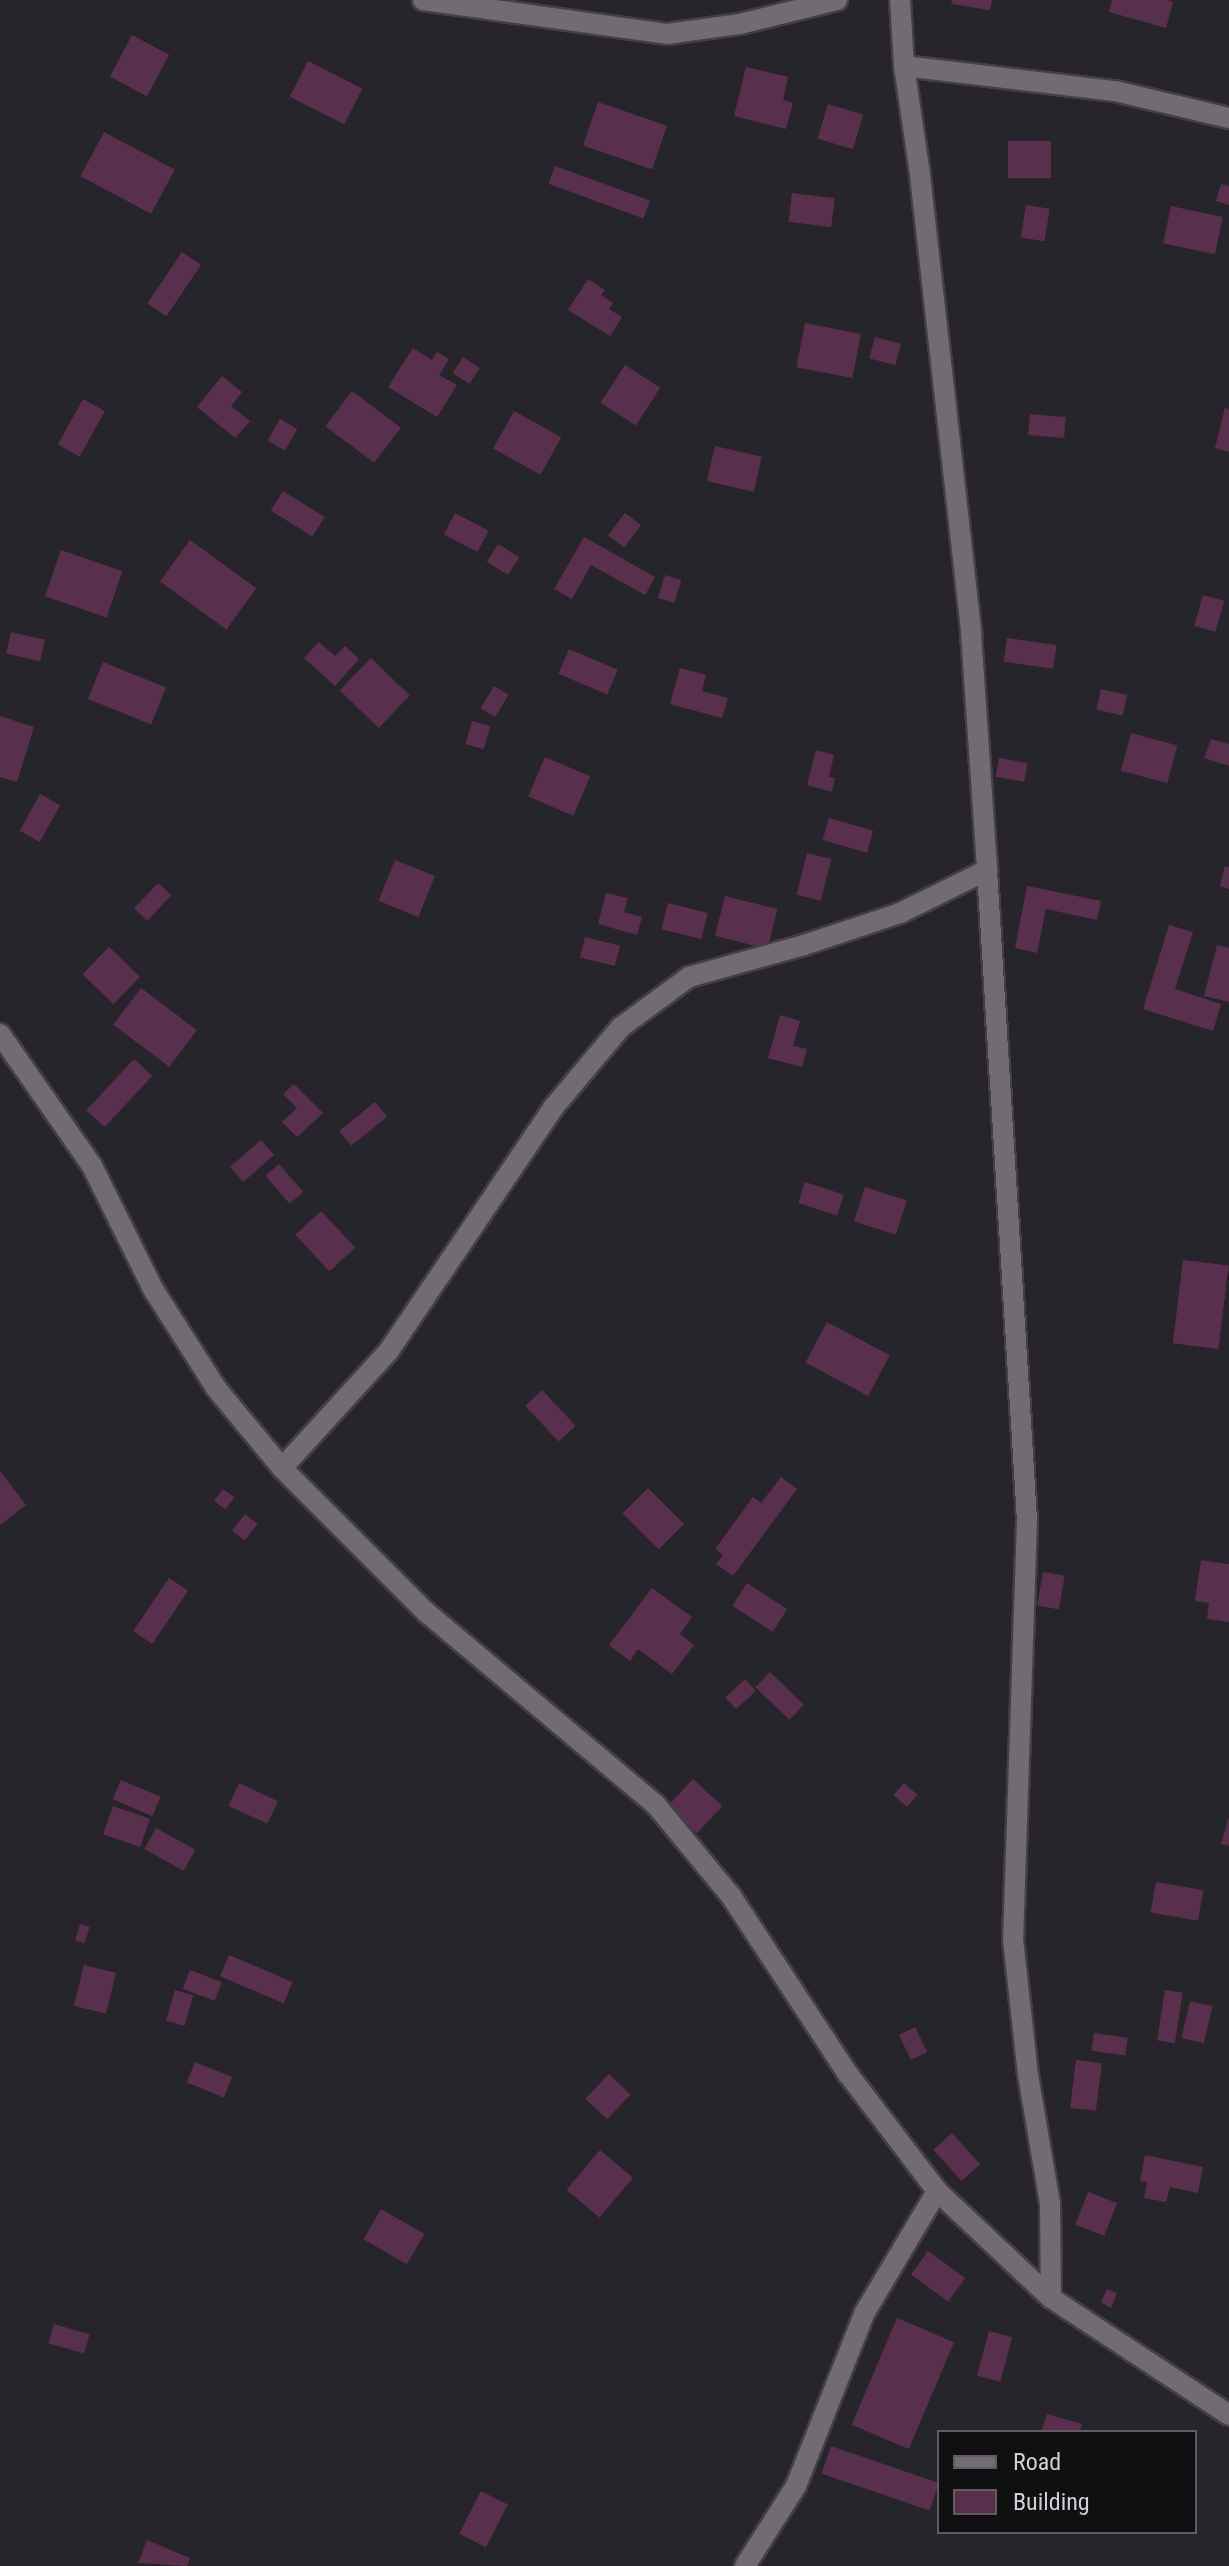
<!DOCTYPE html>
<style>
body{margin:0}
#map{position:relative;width:1229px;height:2566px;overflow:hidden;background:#28252a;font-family:"Roboto Condensed",sans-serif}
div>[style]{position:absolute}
.building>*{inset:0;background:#58304d;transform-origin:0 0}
.roads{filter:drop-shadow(2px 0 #434045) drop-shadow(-2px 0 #434045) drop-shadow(0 2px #434045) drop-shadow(0 -2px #434045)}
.minor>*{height:20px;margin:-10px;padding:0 10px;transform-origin:10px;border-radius:10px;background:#706c72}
span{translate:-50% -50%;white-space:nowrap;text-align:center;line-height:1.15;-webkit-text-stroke:7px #100f11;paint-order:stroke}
.legend{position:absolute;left:937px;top:2430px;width:260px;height:104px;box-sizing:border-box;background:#100f11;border:2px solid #5e5c5f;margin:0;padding:10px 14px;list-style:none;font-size:24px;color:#d2d0d4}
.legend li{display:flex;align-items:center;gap:16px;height:40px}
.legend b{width:40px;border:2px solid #5e5c5f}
</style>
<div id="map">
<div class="building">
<div style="clip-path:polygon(952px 0,992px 0,990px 10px,951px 4px)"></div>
<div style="clip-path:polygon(1112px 0,1167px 0,1173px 2px,1166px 28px,1109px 12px)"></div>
<div style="left:132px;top:35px;width:42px;height:47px;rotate:28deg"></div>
<div style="left:308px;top:61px;width:61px;height:40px;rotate:27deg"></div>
<div style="clip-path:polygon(746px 67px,788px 77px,783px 100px,793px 103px,786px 129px,734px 116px)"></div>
<div style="left:598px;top:102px;width:73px;height:46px;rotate:19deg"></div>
<div style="left:828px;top:104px;width:37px;height:36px;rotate:17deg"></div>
<div style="left:104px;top:132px;width:80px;height:50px;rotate:28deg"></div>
<div style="left:1008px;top:141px;width:43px;height:37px"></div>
<div style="left:555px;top:166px;width:101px;height:19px;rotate:20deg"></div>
<div style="clip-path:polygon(1221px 184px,1229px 186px,1229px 205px,1216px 201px)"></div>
<div style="left:792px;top:193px;width:43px;height:29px;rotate:7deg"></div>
<div style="left:1026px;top:205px;width:24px;height:33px;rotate:9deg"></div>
<div style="left:1171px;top:206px;width:53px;height:38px;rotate:12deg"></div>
<div style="left:182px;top:252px;width:23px;height:62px;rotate:34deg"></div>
<div style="clip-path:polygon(588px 279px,605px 290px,601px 295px,613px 303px,609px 309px,622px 317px,610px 336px,568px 310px)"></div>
<div style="left:805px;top:323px;width:57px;height:45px;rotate:11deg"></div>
<div style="left:875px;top:337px;width:27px;height:22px;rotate:15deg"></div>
<div style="clip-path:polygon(413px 348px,432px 360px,437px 352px,449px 359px,439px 375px,457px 385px,437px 417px,388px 387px)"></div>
<div style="left:463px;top:357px;width:20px;height:19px;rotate:33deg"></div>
<div style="left:625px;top:365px;width:42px;height:45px;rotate:33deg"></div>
<div style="clip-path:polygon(222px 376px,242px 392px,231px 406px,250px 421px,235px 438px,197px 407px)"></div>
<div style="left:352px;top:391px;width:61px;height:44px;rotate:37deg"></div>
<div style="left:83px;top:399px;width:25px;height:52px;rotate:29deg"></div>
<div style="clip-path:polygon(1225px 408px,1229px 410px,1229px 452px,1215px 448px)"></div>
<div style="left:514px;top:411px;width:54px;height:43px;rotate:29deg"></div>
<div style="left:1030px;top:414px;width:36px;height:21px;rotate:5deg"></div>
<div style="left:280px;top:419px;width:20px;height:25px;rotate:30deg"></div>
<div style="left:715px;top:446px;width:48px;height:36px;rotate:13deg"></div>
<div style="left:283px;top:491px;width:49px;height:23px;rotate:32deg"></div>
<div style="left:455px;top:513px;width:38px;height:24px;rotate:28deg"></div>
<div style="left:625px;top:513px;width:20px;height:28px;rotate:37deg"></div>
<div style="clip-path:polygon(584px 537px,655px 577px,645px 595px,591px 565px,572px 599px,554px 589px)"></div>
<div style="left:190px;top:540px;width:82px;height:51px;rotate:36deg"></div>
<div style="left:498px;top:544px;width:25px;height:21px;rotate:32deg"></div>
<div style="left:61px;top:550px;width:65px;height:49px;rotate:19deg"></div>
<div style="left:665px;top:575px;width:17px;height:24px;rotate:17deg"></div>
<div style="left:1203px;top:595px;width:22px;height:32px;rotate:16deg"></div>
<div style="left:11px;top:632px;width:35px;height:22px;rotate:13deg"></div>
<div style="left:1007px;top:638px;width:50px;height:24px;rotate:8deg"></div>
<div style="clip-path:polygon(319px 642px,335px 656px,345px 646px,359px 659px,335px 686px,304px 658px)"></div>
<div style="left:569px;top:649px;width:53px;height:27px;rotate:23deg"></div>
<div style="left:371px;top:658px;width:54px;height:45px;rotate:44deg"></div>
<div style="left:103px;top:662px;width:68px;height:40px;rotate:22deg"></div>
<div style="clip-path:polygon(680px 668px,706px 675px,702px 691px,728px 698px,722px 718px,670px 704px)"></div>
<div style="left:494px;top:686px;width:17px;height:26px;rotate:31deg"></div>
<div style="left:1101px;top:689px;width:27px;height:21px;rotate:13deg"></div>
<div style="clip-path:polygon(0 716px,34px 727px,17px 782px,0 777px)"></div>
<div style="left:472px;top:721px;width:19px;height:24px;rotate:16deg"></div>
<div style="left:1131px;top:733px;width:48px;height:39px;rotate:15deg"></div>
<div style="clip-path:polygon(1211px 739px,1229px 744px,1229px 766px,1204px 758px)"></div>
<div style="clip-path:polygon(816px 750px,834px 755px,829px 777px,835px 778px,832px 792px,807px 785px)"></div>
<div style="left:545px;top:757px;width:49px;height:43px;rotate:23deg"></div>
<div style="left:999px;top:758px;width:29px;height:19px;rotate:10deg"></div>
<div style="left:40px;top:794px;width:23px;height:42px;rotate:29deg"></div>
<div style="left:829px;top:818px;width:46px;height:23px;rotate:16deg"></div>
<div style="left:807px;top:853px;width:25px;height:43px;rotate:14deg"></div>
<div style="left:395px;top:860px;width:43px;height:44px;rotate:22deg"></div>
<div style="clip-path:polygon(1225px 866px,1229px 867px,1229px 889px,1220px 886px)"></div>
<div style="left:158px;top:883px;width:18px;height:35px;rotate:43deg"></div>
<div style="clip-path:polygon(1027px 886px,1101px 901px,1097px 920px,1046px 909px,1037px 953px,1015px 948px)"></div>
<div style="clip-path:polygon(606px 893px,628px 898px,624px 912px,642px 917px,637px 935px,598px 924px)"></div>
<div style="left:725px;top:896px;width:54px;height:41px;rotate:14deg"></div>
<div style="left:668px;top:903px;width:41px;height:27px;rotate:14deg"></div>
<div style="clip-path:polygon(1169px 925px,1193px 932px,1175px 989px,1221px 1004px,1213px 1031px,1143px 1009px)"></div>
<div style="left:585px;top:937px;width:36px;height:21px;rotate:14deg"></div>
<div style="clip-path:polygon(1217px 945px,1229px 948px,1229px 1002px,1204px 996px)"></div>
<div style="left:109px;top:947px;width:43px;height:38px;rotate:44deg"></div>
<div style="left:141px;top:988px;width:70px;height:46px;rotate:37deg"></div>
<div style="clip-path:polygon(780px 1015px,800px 1021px,793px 1046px,807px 1049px,802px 1067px,768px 1058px)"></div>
<div style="left:134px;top:1059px;width:25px;height:70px;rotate:43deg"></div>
<div style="clip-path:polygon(294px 1084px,323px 1113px,297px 1137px,282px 1122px,297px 1108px,283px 1094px)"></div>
<div style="left:375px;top:1102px;width:19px;height:46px;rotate:51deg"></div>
<div style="left:261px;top:1140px;width:20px;height:41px;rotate:49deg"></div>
<div style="left:279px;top:1164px;width:37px;height:18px;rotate:49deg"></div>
<div style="left:805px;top:1182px;width:41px;height:22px;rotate:18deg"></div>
<div style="left:865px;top:1187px;width:44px;height:36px;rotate:18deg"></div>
<div style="left:321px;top:1211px;width:50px;height:35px;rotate:47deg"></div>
<div style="left:1183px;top:1260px;width:46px;height:84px;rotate:7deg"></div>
<div style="left:827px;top:1322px;width:71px;height:46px;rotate:28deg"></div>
<div style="left:542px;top:1390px;width:49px;height:23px;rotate:47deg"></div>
<div style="clip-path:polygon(0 1471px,26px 1505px,0 1525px)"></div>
<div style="clip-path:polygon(781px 1477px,797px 1489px,733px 1576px,716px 1564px,723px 1555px,715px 1549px,753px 1497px,761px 1503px)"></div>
<div style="left:648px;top:1488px;width:51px;height:36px;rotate:45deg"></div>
<div style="left:223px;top:1489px;width:14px;height:15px;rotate:36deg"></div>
<div style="left:245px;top:1514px;width:16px;height:21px;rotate:38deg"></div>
<div style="clip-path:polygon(1201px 1560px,1229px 1564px,1229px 1622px,1207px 1619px,1209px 1603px,1195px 1601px)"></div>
<div style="left:1043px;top:1572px;width:22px;height:34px;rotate:10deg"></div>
<div style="left:169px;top:1578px;width:23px;height:64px;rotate:34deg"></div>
<div style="left:747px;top:1583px;width:48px;height:27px;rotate:33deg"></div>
<div style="clip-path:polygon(652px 1588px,692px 1617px,680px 1634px,694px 1645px,672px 1674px,638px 1649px,630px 1661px,609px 1645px)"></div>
<div style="left:770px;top:1672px;width:47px;height:21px;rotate:44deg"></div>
<div style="left:745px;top:1679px;width:16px;height:27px;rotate:47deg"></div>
<div style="left:693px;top:1779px;width:40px;height:37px;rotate:43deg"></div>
<div style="left:121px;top:1780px;width:43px;height:21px;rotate:23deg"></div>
<div style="left:239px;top:1783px;width:43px;height:25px;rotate:25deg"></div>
<div style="left:904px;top:1783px;width:18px;height:16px;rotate:41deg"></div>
<div style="left:113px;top:1806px;width:39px;height:30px;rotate:19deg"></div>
<div style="clip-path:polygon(1229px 1816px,1229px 1846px,1221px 1844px)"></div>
<div style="left:156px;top:1828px;width:45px;height:24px;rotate:29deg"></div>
<div style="left:1156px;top:1882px;width:48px;height:31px;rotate:10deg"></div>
<div style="left:80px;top:1924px;width:10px;height:17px;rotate:17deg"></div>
<div style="left:229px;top:1955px;width:69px;height:23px;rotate:23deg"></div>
<div style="left:84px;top:1965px;width:33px;height:42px;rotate:14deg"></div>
<div style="left:190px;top:1970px;width:34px;height:20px;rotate:21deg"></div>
<div style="left:175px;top:1990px;width:19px;height:32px;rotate:16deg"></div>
<div style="left:1165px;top:1990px;width:18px;height:51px;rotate:9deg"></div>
<div style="left:1190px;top:2001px;width:23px;height:38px;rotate:13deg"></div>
<div style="left:915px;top:2027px;width:28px;height:18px;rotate:64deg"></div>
<div style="left:1094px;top:2033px;width:34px;height:18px;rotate:8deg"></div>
<div style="left:1076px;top:2060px;width:26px;height:48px;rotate:7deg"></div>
<div style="left:195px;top:2062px;width:40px;height:22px;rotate:22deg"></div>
<div style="left:609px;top:2074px;width:30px;height:34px;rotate:44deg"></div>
<div style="left:952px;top:2133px;width:42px;height:25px;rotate:48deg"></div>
<div style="left:600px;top:2150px;width:43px;height:52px;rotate:40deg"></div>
<div style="clip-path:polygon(1145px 2155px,1203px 2167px,1198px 2193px,1170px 2187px,1166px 2202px,1144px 2198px,1147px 2182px,1140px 2181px)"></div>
<div style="left:1088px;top:2192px;width:31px;height:35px;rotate:21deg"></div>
<div style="left:381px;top:2209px;width:50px;height:35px;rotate:30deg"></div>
<div style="left:928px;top:2251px;width:46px;height:29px;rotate:36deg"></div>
<div style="clip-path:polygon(1107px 2289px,1117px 2293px,1111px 2308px,1101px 2302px)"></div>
<div style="left:897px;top:2318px;width:62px;height:116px;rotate:23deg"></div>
<div style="left:54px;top:2324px;width:37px;height:20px;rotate:16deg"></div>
<div style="left:989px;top:2331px;width:24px;height:46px;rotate:15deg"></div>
<div style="clip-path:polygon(1047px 2414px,1082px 2424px,1080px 2432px,1041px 2432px)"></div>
<div style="left:831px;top:2446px;width:114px;height:29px;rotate:19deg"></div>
<div style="left:481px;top:2491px;width:30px;height:48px;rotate:27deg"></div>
<div style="clip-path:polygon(147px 2540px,190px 2558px,187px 2566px,138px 2563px)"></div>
</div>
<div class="roads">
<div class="minor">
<div style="left:423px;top:0;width:246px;rotate:7.9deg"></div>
<div style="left:667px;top:34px;width:74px;rotate:-7.8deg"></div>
<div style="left:740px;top:24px;width:100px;rotate:-13.9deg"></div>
<div style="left:900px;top:0;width:66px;rotate:86.5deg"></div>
<div style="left:904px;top:66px;width:110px;rotate:81.6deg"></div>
<div style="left:920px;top:175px;width:461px;rotate:83.6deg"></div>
<div style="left:971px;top:633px;width:238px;rotate:86.1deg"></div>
<div style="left:987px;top:870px;width:651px;rotate:86.48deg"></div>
<div style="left:1027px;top:1520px;width:419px;rotate:91.9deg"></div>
<div style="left:1013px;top:1939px;width:137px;rotate:83.7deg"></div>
<div style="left:1028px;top:2075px;width:131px;rotate:80.3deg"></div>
<div style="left:1050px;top:2204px;width:94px;rotate:89.4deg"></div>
<div style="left:904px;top:66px;width:212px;rotate:6.8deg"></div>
<div style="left:1115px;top:91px;width:117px;rotate:13.3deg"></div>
<div style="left:0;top:1034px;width:161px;rotate:55.1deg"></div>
<div style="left:92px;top:1166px;width:137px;rotate:63.6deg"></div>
<div style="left:153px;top:1289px;width:117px;rotate:57.5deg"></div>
<div style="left:216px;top:1388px;width:104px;rotate:50.5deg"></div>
<div style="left:282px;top:1468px;width:204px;rotate:45deg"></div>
<div style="left:426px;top:1612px;width:300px;rotate:40deg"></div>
<div style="left:656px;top:1805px;width:118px;rotate:50.5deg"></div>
<div style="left:731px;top:1896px;width:213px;rotate:56.7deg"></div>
<div style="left:848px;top:2074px;width:147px;rotate:52.7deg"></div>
<div style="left:937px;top:2191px;width:156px;rotate:43.2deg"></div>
<div style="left:1051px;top:2298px;width:213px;rotate:33.3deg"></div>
<div style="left:282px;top:1468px;width:157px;rotate:-47.6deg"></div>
<div style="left:388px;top:1352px;width:295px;rotate:-55.9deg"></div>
<div style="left:553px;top:1108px;width:106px;rotate:-50deg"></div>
<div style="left:621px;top:1027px;width:84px;rotate:-36.3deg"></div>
<div style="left:689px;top:977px;width:119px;rotate:-15.5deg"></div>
<div style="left:804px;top:945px;width:101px;rotate:-18.4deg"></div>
<div style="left:900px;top:913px;width:97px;rotate:-26.3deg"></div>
<div style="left:745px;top:2566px;width:95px;rotate:-57.5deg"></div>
<div style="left:796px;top:2486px;width:187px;rotate:-68.4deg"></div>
<div style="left:865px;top:2312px;width:141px;rotate:-59.2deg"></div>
</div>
</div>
<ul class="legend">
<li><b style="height:10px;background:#706c72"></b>Road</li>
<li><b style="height:22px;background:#58304d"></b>Building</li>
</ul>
</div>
